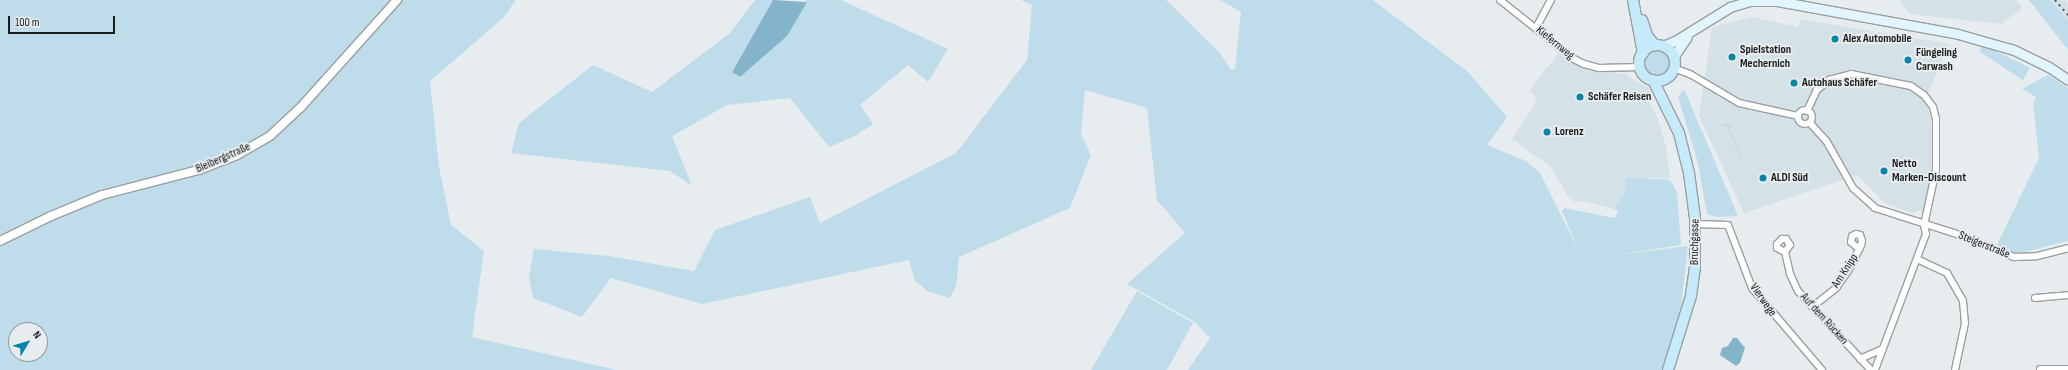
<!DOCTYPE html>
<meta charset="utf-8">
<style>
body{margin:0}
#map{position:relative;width:2068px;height:370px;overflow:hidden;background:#e7edef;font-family:"Sofia Sans Condensed",sans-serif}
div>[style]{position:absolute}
.built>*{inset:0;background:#d4e1e7}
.green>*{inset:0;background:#bedcea}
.round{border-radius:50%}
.water>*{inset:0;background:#84b4c9}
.roads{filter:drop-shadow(1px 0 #9a9fa1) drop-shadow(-1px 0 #9a9fa1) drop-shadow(0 1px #9a9fa1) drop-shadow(0 -1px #9a9fa1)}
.minor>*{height:6px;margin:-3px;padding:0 3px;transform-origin:3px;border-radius:3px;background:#fff}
.minor>.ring{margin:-3px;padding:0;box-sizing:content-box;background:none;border:6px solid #fff;border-radius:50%}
.tertiary>*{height:8px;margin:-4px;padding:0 4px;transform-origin:4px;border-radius:4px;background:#fff}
.secondary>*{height:9px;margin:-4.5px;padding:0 4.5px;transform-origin:4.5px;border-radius:4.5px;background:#e2f5fd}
.primary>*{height:10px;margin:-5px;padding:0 5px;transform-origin:5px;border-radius:5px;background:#c5ebfb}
.primary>.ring{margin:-5px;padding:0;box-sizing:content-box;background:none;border:10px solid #c5ebfb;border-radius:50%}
.rail>*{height:2px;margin-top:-1px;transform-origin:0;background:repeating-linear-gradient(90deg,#555858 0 2px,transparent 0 6px)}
.dots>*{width:11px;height:11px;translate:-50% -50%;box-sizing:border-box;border:2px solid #e7edef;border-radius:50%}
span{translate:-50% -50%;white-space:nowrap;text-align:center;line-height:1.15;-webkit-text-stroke:4px #e7edef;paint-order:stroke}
.poi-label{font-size:12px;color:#1a1c1c;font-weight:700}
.left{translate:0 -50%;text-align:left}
.street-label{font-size:12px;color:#1a1c1c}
.north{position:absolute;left:8px;top:322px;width:40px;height:40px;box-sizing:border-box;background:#e7edef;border:1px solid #95999b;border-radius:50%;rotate:52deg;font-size:11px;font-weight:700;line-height:16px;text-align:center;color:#1a1c1c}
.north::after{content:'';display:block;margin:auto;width:14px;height:18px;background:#0984a9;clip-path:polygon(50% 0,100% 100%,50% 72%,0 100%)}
.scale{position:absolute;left:8px;top:16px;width:107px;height:18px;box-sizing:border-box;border:2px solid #1a1c1c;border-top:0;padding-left:5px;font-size:12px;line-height:14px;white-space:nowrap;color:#1a1c1c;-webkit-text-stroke:3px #e7edef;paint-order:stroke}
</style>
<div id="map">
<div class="built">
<div style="clip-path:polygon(1899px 0,2016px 0,2022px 8px,2002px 24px,1910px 14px)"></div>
<div style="clip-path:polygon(2050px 0,2065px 0,2068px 4px,2068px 20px)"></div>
<div style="clip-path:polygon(1752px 17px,1798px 27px,1800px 19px,1949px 44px,1925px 100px,1932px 122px,1933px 166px,1923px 210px,1912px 213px,1885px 203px,1857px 175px,1744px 213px,1699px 116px,1712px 27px)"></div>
<div style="clip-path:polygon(1559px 52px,1583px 68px,1629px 75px,1629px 77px,1648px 88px,1652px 94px,1648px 99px,1657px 117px,1666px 146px,1670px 178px,1626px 178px,1625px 193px,1614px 209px,1583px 201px,1575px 202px,1567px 195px,1551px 167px,1512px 139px,1536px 103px,1535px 96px,1529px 91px)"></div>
</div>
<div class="green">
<div style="clip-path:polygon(evenodd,0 0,516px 0,503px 18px,430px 81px,439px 167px,451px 225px,484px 251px,472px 337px,617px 370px,0 370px,0 0,16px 330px,40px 330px,40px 354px,16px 354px,16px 330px)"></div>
<div style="clip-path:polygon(755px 0,773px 0,732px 71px,739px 77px,807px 2px,805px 0,841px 0,948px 49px,928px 82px,908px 65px,860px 105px,873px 124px,855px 136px,829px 147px,790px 98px,727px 105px,672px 136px,692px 186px,670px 171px,511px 153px,519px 123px,593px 65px,652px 92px,730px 33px)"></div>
<div style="clip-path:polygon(1021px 0,1166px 0,1219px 52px,1231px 70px,1235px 69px,1241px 12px,1220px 0,1373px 0,1468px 72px,1507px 117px,1487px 145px,1526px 161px,1540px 173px,1579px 251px,1562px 211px,1564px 208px,1615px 218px,1618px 212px,1614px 209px,1625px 193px,1626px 178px,1665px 179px,1671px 181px,1677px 192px,1681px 245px,1616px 255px,1688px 246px,1680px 314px,1664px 370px,1188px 370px,1210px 338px,1195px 322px,1127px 284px,1185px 233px,1157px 200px,1147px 108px,1085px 90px,1081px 134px,1091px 155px,1070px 208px,959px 257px,956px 286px,950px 298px,929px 292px,915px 281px,909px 260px,702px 304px,611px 278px,582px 317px,533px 298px,529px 277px,534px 249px,609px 256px,694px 271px,715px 230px,810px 197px,820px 223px,956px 153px,1027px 60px,1032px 5px)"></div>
<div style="clip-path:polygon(2029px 0,2050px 0,2068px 20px,2068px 50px)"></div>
<div style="clip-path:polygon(1981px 44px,2030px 68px,2023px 80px,1980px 52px)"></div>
<div class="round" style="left:1643px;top:49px;width:28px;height:28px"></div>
<div style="clip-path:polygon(2048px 75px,2068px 88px,2068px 241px,2016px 254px,1996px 247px,2039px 158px,2033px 103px,2036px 97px,2022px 89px)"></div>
<div style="clip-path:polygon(1684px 89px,1738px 216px,1716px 217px,1707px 214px,1698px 163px,1678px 97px)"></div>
<div style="clip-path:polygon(1723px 123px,1734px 125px,1730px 129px,1741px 156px,1746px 156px,1736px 159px,1740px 156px,1726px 125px,1721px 127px)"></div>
<div style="clip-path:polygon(1137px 291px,1193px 323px,1167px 370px,1091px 370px)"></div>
</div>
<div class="water">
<div style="clip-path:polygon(773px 0,807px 2px,787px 36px,740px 77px,732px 72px)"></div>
<div style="clip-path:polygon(1733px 338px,1737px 338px,1745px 348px,1740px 363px,1736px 366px,1720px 355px,1722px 348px,1728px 346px)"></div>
</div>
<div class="roads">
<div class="minor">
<div style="left:1500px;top:0;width:95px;rotate:38.6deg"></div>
<div style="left:1574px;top:59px;width:11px;rotate:27deg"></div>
<div style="left:1584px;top:64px;width:16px;rotate:15deg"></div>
<div style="left:1599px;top:68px;width:41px;rotate:-1.4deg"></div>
<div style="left:1536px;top:28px;width:32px;rotate:-62deg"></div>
<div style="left:1674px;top:68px;width:17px;rotate:21deg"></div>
<div style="left:1690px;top:74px;width:57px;rotate:30.6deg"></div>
<div style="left:1739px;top:103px;width:60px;rotate:12.4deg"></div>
<div class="ring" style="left:1798px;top:110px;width:8px;height:8px"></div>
<div style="left:1807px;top:111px;width:23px;rotate:-65deg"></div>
<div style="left:1817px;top:90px;width:16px;rotate:-40deg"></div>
<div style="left:1829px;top:80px;width:23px;rotate:-15deg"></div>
<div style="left:1851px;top:74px;width:61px;rotate:11.3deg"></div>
<div style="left:1911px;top:86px;width:16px;rotate:35deg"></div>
<div style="left:1924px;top:95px;width:15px;rotate:53deg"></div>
<div style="left:1933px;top:107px;width:12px;rotate:76deg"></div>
<div style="left:1936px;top:119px;width:51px;rotate:90deg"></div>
<div style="left:1936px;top:170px;width:56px;rotate:102.3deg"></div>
<div style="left:1924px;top:225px;width:9px;rotate:77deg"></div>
<div style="left:1926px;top:234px;width:145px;rotate:110.6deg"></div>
<div style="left:1810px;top:123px;width:25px;rotate:48deg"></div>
<div style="left:1827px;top:142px;width:53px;rotate:60.5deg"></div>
<div style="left:1853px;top:188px;width:30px;rotate:42deg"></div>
<div style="left:1875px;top:208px;width:83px;rotate:17.6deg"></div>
<div style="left:1954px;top:233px;width:65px;rotate:21.8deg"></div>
<div style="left:2014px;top:257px;width:23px;rotate:-2deg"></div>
<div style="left:2037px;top:256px;width:32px;rotate:-14deg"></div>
<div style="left:1696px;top:224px;width:32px;rotate:2deg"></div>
<div style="left:1728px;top:225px;width:67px;rotate:69.1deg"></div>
<div style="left:1752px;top:288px;width:108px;rotate:49.5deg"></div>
<div style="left:1785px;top:252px;width:9px;rotate:-153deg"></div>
<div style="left:1777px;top:248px;width:4px;rotate:-90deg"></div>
<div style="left:1777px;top:244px;width:7px;rotate:-45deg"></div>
<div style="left:1782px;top:239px;width:4px"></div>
<div style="left:1786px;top:239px;width:7px;rotate:56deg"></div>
<div style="left:1790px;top:245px;width:9px;rotate:126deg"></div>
<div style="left:1785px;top:252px;width:23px;rotate:77deg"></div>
<div style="left:1790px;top:274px;width:19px;rotate:65deg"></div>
<div style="left:1798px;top:291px;width:108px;rotate:47.3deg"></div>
<div style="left:1919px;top:260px;width:31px;rotate:25deg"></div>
<div style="left:1947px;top:273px;width:32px;rotate:60deg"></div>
<div style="left:1963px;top:301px;width:22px;rotate:85deg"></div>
<div style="left:1965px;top:323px;width:48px;rotate:102deg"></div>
<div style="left:2035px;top:298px;width:33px;rotate:-5deg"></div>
<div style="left:1812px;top:307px;width:31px;rotate:-38deg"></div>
<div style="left:1836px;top:288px;width:21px;rotate:-55deg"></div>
<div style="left:1848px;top:271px;width:29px;rotate:-63deg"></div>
<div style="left:1861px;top:245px;width:4px;rotate:-76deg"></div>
<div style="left:1862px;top:241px;width:6px;rotate:-108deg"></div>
<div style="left:1860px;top:235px;width:4px;rotate:-166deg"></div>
<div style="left:1856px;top:234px;width:4px;rotate:153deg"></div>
<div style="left:1852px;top:236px;width:6px;rotate:99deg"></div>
<div style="left:1851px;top:242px;width:11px;rotate:41deg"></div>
<div style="left:1860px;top:359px;width:24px;rotate:-24deg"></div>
<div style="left:2040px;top:369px;width:28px"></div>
</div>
<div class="tertiary">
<div style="left:0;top:241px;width:57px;rotate:-26.1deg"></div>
<div style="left:51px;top:216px;width:55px;rotate:-22.4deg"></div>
<div style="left:102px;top:195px;width:100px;rotate:-14.5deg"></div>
<div style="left:199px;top:170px;width:41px;rotate:-21.5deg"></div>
<div style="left:237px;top:155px;width:39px;rotate:-30deg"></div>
<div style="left:271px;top:135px;width:41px;rotate:-43deg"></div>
<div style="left:301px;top:107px;width:144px;rotate:-48.1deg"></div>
</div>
<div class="secondary">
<div style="left:1663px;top:46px;width:13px;rotate:-23deg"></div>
<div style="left:1675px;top:41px;width:65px;rotate:-31.7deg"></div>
<div style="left:1730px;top:7px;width:21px;rotate:-17deg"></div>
<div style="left:1750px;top:1px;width:27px"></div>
<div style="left:1777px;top:1px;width:184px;rotate:10.3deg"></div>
<div style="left:1958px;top:34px;width:58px;rotate:15.9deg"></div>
<div style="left:2014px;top:50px;width:39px;rotate:26deg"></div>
<div style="left:2049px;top:67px;width:23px;rotate:34deg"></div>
<div style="left:1674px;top:56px;width:23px;rotate:-56deg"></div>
</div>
<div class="primary">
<div style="left:1633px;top:0;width:54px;rotate:79.3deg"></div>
<div style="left:1642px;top:20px;width:18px;rotate:71deg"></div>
<div style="left:1648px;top:37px;width:11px;rotate:49deg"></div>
<div class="ring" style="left:1639px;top:45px;width:26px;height:26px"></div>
<div style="left:1653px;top:80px;width:59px;rotate:63.9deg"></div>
<div style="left:1679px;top:133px;width:41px;rotate:76deg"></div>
<div style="left:1689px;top:173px;width:45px;rotate:82.4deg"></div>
<div style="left:1695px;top:218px;width:49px;rotate:90deg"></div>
<div style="left:1695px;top:267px;width:29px;rotate:98deg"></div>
<div style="left:1691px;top:296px;width:77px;rotate:107.3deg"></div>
</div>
</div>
<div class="rail">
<div style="left:2055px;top:0;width:20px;rotate:49deg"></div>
</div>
<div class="dots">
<div style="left:1835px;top:39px;background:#0984a9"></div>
<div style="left:1732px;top:57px;background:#0984a9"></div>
<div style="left:1908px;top:60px;background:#0984a9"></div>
<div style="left:1794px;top:83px;background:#0984a9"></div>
<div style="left:1580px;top:97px;background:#0984a9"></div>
<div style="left:1547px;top:132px;background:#0984a9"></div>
<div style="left:1884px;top:171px;background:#0984a9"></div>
<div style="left:1763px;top:178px;background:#0984a9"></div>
</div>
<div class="poi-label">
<span class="left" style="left:1843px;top:39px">Alex Automobile</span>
<span class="left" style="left:1740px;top:57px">Spielstation<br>Mechernich</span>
<span class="left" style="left:1916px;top:60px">Füngeling<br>Carwash</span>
<span class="left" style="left:1802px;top:83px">Autohaus Schäfer</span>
<span class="left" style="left:1588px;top:97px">Schäfer Reisen</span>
<span class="left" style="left:1555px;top:132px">Lorenz</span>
<span class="left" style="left:1892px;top:171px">Netto<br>Marken-Discount</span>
<span class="left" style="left:1771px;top:178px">ALDI Süd</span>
</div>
<div class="street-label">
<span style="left:1555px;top:43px;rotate:39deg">Kiefernweg</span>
<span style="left:223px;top:158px;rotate:-24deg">Bleibergstraße</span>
<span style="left:1695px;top:242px;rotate:-89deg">Bruchgasse</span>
<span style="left:1984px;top:245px;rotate:22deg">Steigerstraße</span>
<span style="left:1845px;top:271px;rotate:-57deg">Am Knipp</span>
<span style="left:1763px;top:300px;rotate:55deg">Vierwege</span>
<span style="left:1824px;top:319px;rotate:48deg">Auf dem Rücken</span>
</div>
<div class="north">N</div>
<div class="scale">100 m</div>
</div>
